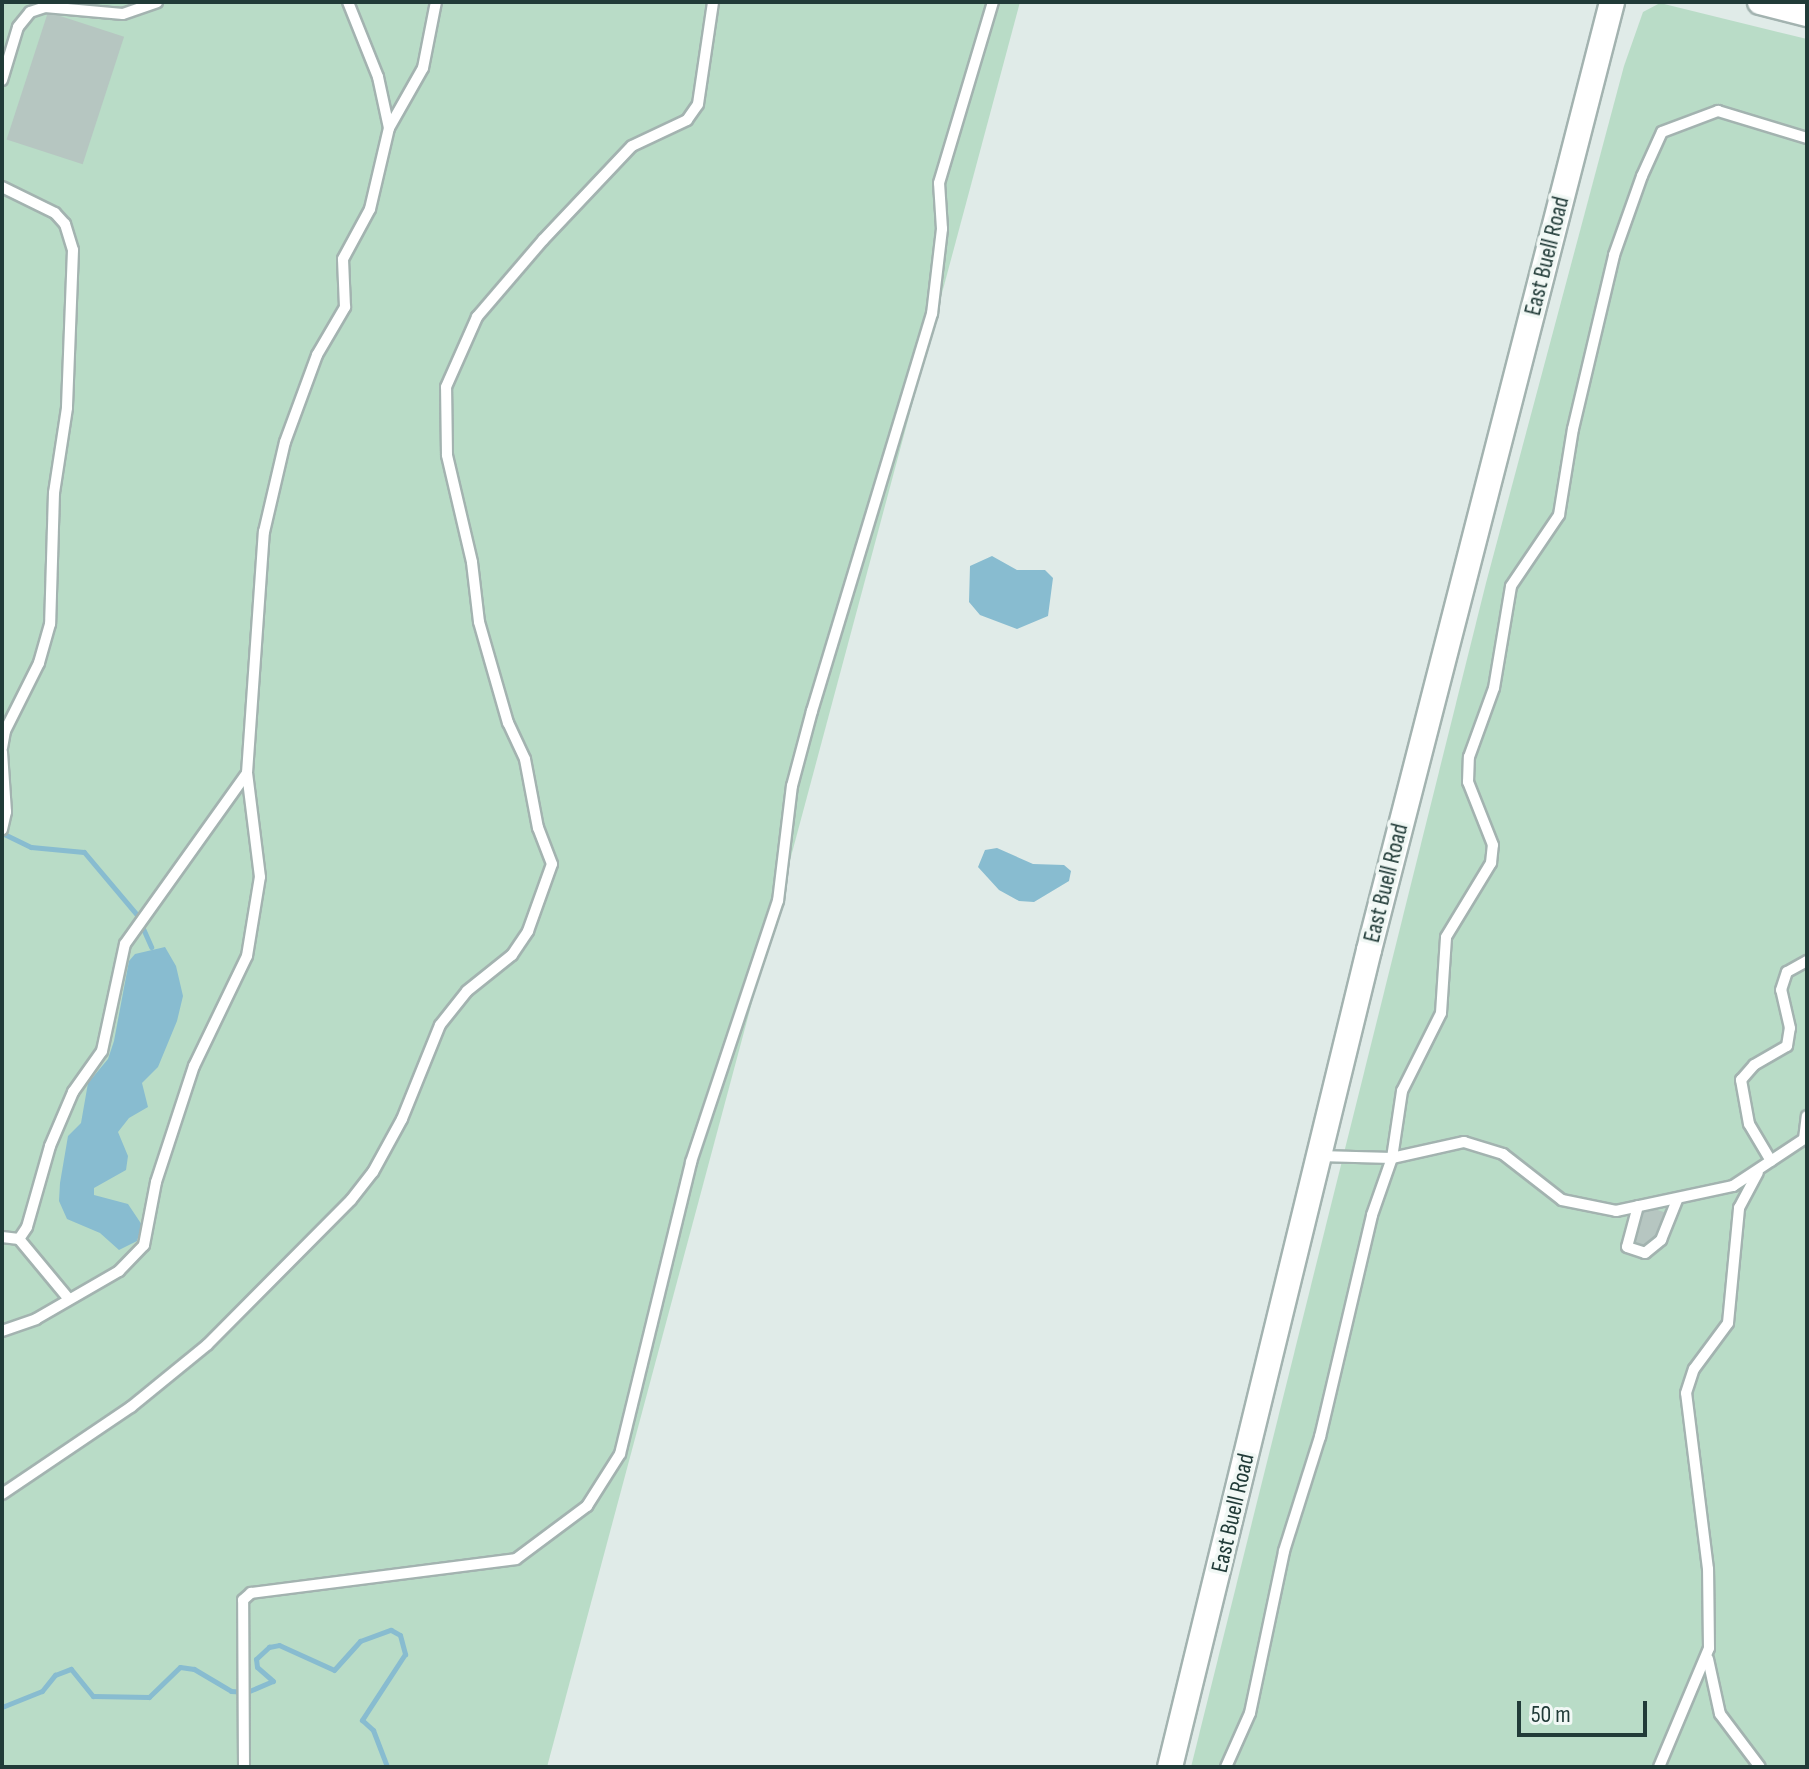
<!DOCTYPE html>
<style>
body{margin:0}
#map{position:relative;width:1809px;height:1769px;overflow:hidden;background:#e0ebe8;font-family:"Sofia Sans Condensed",sans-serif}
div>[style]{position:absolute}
.green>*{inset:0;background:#b9dcc7}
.water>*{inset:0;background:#88bcd0}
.stream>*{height:5px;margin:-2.5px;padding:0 2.5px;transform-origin:2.5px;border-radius:2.5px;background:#88bcd0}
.building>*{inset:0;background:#b6c6c1;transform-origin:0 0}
.roads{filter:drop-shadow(2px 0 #a3b3b0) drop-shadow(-2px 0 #a3b3b0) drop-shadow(0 2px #a3b3b0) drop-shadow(0 -2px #a3b3b0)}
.service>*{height:10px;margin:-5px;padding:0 5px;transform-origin:5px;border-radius:5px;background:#fff}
.tertiary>*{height:24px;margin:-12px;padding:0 12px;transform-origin:12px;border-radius:12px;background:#fff}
.secondary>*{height:24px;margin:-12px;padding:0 12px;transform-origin:12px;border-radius:12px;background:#fff}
span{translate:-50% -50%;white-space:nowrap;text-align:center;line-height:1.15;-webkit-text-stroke:7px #f1f8f5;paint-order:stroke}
.street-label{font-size:24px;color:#213b38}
.frame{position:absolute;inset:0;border:4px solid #213b38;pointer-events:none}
.scale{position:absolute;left:1517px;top:1701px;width:130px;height:36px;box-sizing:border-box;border:4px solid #213b38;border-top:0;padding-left:10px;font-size:24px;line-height:28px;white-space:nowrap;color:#213b38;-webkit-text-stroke:6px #f1f8f5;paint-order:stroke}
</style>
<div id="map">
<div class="green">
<div style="clip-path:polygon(2px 2px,1020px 2px,547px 1767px,2px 1767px)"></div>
<div style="clip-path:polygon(1660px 3px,1807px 39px,1807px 1767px,1191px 1767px,1486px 583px,1624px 66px,1643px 12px)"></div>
</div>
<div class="water">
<div style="clip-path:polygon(992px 556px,1017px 570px,1045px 570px,1053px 578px,1048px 616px,1017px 629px,980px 615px,969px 602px,970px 566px)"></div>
<div style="clip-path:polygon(997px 848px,1033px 864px,1064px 865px,1071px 871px,1069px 881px,1034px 902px,1019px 901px,999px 890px,978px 867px,985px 850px)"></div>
<div style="clip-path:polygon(165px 947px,176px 966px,183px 996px,177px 1021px,158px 1067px,142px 1083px,148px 1107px,129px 1118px,118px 1132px,128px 1156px,126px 1170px,94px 1188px,94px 1195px,128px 1204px,142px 1225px,137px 1241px,119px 1250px,100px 1233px,67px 1219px,59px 1201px,60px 1183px,68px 1136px,81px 1123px,88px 1083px,108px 1059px,114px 1041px,129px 961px,135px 954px)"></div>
</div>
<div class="stream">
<div style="left:2px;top:833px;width:32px;rotate:26deg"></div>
<div style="left:31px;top:847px;width:53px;rotate:5.4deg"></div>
<div style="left:84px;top:852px;width:82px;rotate:49.9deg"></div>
<div style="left:137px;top:915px;width:35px;rotate:66deg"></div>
<div style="left:2px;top:1707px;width:43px;rotate:-21.8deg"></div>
<div style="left:42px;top:1691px;width:21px;rotate:-51deg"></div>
<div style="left:55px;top:1675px;width:17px;rotate:-21deg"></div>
<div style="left:71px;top:1669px;width:35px;rotate:51deg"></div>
<div style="left:93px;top:1696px;width:56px;rotate:1deg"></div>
<div style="left:149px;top:1697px;width:43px;rotate:-44.1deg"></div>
<div style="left:180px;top:1667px;width:14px;rotate:8deg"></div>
<div style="left:194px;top:1669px;width:43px;rotate:30.7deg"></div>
<div style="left:231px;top:1691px;width:16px;rotate:4deg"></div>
<div style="left:247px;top:1692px;width:28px;rotate:-23deg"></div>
<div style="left:273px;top:1681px;width:21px;rotate:-139deg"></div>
<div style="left:257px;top:1667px;width:8px;rotate:-97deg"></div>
<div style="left:256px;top:1659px;width:18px;rotate:-43deg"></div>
<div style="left:269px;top:1647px;width:10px;rotate:-11deg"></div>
<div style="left:279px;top:1645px;width:60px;rotate:24.4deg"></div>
<div style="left:334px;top:1670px;width:39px;rotate:-48deg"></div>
<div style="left:360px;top:1641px;width:33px;rotate:-20deg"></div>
<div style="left:391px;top:1630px;width:10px;rotate:29deg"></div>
<div style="left:400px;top:1635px;width:20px;rotate:75deg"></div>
<div style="left:405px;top:1654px;width:79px;rotate:123.1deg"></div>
<div style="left:362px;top:1720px;width:15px;rotate:42deg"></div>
<div style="left:373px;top:1730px;width:40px;rotate:69deg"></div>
</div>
<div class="building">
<div style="left:48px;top:12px;width:80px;height:134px;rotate:18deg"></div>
<div style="left:1645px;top:1206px;width:22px;height:40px;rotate:18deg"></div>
</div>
<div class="roads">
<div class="service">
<div style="left:348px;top:2px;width:81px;rotate:68.2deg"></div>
<div style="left:378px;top:77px;width:52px;rotate:77.8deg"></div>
<div style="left:2px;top:80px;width:55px;rotate:-73.2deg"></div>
<div style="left:18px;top:27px;width:19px;rotate:-51deg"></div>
<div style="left:30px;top:12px;width:16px;rotate:-18deg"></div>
<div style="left:45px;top:7px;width:78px;rotate:5.1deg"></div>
<div style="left:123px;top:14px;width:36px;rotate:-19deg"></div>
<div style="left:2px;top:187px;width:59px;rotate:26.1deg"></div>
<div style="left:55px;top:213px;width:15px;rotate:48deg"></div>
<div style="left:65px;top:224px;width:27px;rotate:73deg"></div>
<div style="left:73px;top:250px;width:158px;rotate:92.2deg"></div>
<div style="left:67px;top:408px;width:86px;rotate:98.7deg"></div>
<div style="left:54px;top:493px;width:131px;rotate:91.7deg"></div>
<div style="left:50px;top:624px;width:41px;rotate:105.8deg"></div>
<div style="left:39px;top:663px;width:76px;rotate:116.6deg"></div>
<div style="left:5px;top:731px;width:17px;rotate:100deg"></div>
<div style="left:2px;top:752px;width:60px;rotate:86.2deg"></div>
<div style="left:6px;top:812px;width:18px;rotate:103deg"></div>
<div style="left:1804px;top:1139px;width:23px;rotate:-83deg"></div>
<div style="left:1319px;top:1156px;width:73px;rotate:1.6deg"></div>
<div style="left:1392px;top:1158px;width:74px;rotate:-12.5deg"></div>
<div style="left:1464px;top:1142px;width:41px;rotate:17.1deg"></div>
<div style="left:1503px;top:1154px;width:75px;rotate:37.9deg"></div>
<div style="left:1562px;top:1200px;width:55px;rotate:11.5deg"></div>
<div style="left:1616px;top:1211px;width:120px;rotate:-12.1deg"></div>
<div style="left:1733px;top:1186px;width:89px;rotate:-33.5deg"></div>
<div style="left:1771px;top:1161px;width:43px;rotate:-120.7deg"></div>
<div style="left:1749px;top:1124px;width:45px;rotate:-100.3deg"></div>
<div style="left:1741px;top:1080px;width:20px;rotate:-49deg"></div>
<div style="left:1754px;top:1065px;width:38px;rotate:-30deg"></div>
<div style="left:1787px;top:1046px;width:18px;rotate:-81deg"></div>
<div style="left:1790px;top:1028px;width:39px;rotate:-103deg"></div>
<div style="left:1781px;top:990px;width:19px;rotate:-72deg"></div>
<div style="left:1787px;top:972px;width:23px;rotate:-29deg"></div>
<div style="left:1638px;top:1206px;width:42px;rotate:105deg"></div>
<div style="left:1627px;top:1247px;width:19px;rotate:18deg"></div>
<div style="left:1645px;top:1253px;width:21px;rotate:-39deg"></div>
<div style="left:1661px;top:1240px;width:43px;rotate:-68.2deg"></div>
<div style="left:2px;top:1237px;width:17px;rotate:7deg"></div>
<div style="left:68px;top:1298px;width:77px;rotate:-129.7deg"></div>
<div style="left:19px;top:1239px;width:14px;rotate:-56deg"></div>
<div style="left:27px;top:1227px;width:84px;rotate:-74.1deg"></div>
<div style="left:50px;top:1146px;width:59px;rotate:-66.9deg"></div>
<div style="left:73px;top:1092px;width:50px;rotate:-54.7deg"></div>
<div style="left:102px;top:1051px;width:109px;rotate:-77.9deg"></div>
<div style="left:125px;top:944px;width:210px;rotate:-54.5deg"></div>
<div style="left:2px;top:1331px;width:36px;rotate:-19deg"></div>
<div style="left:36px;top:1319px;width:96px;rotate:-30deg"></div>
<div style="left:119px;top:1271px;width:36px;rotate:-46deg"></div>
<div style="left:144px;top:1245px;width:64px;rotate:-79.2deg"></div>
<div style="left:156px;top:1182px;width:122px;rotate:-71.9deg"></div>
<div style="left:194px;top:1066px;width:122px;rotate:-64.3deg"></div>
<div style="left:247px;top:956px;width:80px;rotate:-80.7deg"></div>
<div style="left:260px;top:877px;width:105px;rotate:-97.1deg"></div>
<div style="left:247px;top:773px;width:242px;rotate:-86deg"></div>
<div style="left:264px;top:532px;width:92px;rotate:-76.9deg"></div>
<div style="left:285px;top:442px;width:93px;rotate:-69.8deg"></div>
<div style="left:317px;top:355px;width:56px;rotate:-59.7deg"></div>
<div style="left:345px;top:307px;width:48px;rotate:-92.4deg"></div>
<div style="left:343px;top:259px;width:57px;rotate:-61.6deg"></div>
<div style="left:370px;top:209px;width:83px;rotate:-76.8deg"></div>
<div style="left:389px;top:128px;width:69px;rotate:-60.5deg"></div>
<div style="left:423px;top:68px;width:67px;rotate:-78.9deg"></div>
<div style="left:2px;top:1494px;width:156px;rotate:-34deg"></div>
<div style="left:131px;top:1407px;width:98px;rotate:-39.2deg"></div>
<div style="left:207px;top:1345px;width:204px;rotate:-45.2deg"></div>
<div style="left:351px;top:1200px;width:36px;rotate:-52deg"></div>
<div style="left:373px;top:1172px;width:60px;rotate:-61.3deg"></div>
<div style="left:402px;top:1119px;width:101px;rotate:-68deg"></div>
<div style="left:440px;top:1025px;width:43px;rotate:-51.5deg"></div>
<div style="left:467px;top:991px;width:58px;rotate:-38.7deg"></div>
<div style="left:512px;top:955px;width:29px;rotate:-56deg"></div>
<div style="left:528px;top:931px;width:71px;rotate:-70.3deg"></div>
<div style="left:552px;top:864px;width:39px;rotate:-111deg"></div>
<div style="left:538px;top:828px;width:70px;rotate:-100.7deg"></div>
<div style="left:525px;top:759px;width:40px;rotate:-115deg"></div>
<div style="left:508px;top:723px;width:105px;rotate:-106deg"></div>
<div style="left:479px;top:622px;width:60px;rotate:-96.7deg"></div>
<div style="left:472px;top:562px;width:110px;rotate:-103.2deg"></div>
<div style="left:447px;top:455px;width:68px;rotate:-90.8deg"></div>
<div style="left:446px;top:387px;width:77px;rotate:-66.1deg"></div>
<div style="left:477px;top:317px;width:101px;rotate:-49.4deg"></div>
<div style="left:543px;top:240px;width:129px;rotate:-46.6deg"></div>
<div style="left:632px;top:146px;width:61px;rotate:-25.3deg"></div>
<div style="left:687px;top:120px;width:19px;rotate:-55deg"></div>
<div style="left:698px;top:104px;width:103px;rotate:-81.6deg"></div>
<div style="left:1708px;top:1659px;width:56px;rotate:77.7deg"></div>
<div style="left:1720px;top:1714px;width:66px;rotate:53deg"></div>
<div style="left:244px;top:1767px;width:167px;rotate:-90.3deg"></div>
<div style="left:243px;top:1600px;width:11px;rotate:-41deg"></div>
<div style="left:251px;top:1593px;width:267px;rotate:-7.3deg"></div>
<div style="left:516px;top:1559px;width:89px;rotate:-36.7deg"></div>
<div style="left:587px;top:1506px;width:62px;rotate:-57.6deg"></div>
<div style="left:620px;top:1454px;width:301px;rotate:-76.3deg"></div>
<div style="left:691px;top:1162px;width:275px;rotate:-71.6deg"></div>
<div style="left:778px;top:901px;width:116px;rotate:-83.1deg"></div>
<div style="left:792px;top:786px;width:78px;rotate:-75.1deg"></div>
<div style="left:812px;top:711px;width:415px;rotate:-73.2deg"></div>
<div style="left:932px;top:314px;width:86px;rotate:-83.3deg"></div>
<div style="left:942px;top:229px;width:46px;rotate:-93.7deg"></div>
<div style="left:939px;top:183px;width:189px;rotate:-73.4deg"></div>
<div style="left:1226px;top:1767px;width:59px;rotate:-66deg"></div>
<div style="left:1250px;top:1713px;width:166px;rotate:-78.1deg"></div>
<div style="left:1284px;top:1551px;width:120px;rotate:-72.5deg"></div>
<div style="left:1320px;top:1437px;width:228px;rotate:-76.8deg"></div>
<div style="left:1372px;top:1215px;width:60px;rotate:-70.7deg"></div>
<div style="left:1392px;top:1158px;width:68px;rotate:-81.5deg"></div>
<div style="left:1402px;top:1091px;width:87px;rotate:-63.4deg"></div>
<div style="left:1441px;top:1013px;width:76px;rotate:-86.2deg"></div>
<div style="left:1446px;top:937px;width:87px;rotate:-58.7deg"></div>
<div style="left:1491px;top:863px;width:18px;rotate:-84deg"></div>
<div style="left:1493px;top:845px;width:68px;rotate:-111.6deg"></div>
<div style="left:1468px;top:782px;width:25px;rotate:-88deg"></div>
<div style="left:1469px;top:757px;width:73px;rotate:-70.1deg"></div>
<div style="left:1494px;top:688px;width:103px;rotate:-80.5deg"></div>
<div style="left:1511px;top:586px;width:86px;rotate:-55.9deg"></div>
<div style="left:1559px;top:515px;width:87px;rotate:-80.8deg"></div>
<div style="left:1573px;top:429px;width:179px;rotate:-76.7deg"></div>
<div style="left:1614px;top:255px;width:84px;rotate:-70.5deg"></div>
<div style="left:1642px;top:176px;width:48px;rotate:-65.6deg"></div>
<div style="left:1662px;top:132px;width:60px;rotate:-20.6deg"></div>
<div style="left:1718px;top:111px;width:93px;rotate:16.9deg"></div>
<div style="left:1659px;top:1767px;width:129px;rotate:-67.2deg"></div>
<div style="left:1709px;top:1648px;width:79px;rotate:-90.7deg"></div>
<div style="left:1708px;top:1569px;width:177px;rotate:-97.1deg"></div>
<div style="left:1686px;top:1393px;width:25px;rotate:-72deg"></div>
<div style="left:1694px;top:1369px;width:57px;rotate:-53.5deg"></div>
<div style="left:1728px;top:1323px;width:116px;rotate:-84.5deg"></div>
<div style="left:1739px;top:1208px;width:40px;rotate:-62deg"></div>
</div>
<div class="tertiary">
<div style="left:1170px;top:1767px;width:841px;rotate:-76.31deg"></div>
<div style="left:1369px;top:950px;width:979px;rotate:-75.62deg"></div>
</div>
<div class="secondary">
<div style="left:1760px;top:2px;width:49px;rotate:14.3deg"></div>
</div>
</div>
<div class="street-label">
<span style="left:1547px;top:256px;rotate:-76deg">East Buell Road</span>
<span style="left:1386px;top:883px;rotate:-76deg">East Buell Road</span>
<span style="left:1233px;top:1513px;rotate:-77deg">East Buell Road</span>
</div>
<div class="frame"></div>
<div class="scale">50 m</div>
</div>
